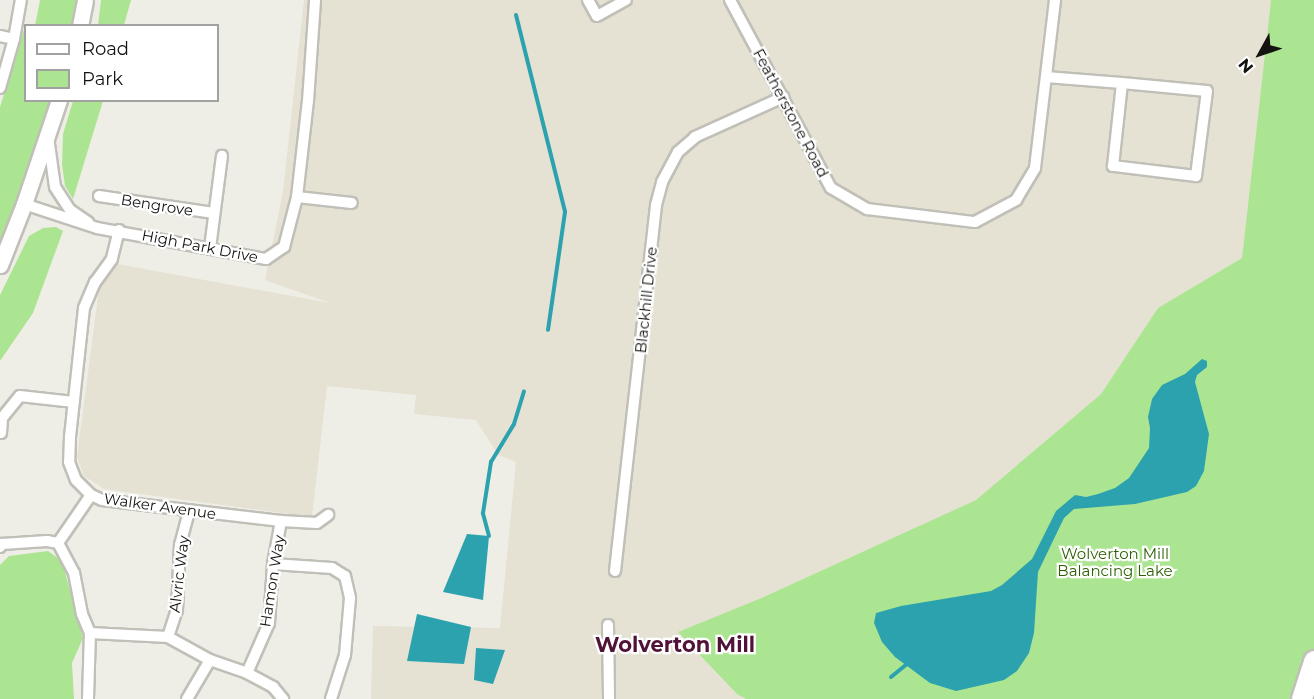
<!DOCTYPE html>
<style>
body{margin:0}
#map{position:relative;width:1314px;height:699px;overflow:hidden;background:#efeee6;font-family:Montserrat,sans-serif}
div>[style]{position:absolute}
.built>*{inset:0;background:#e5e1d3}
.green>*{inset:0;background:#ace591}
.water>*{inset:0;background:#2ca2af}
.stream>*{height:4px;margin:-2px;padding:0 2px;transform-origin:2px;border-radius:2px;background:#2ca2af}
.roads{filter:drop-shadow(2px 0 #c0bfb8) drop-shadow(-2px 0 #c0bfb8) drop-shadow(0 2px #c0bfb8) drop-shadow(0 -2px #c0bfb8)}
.street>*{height:10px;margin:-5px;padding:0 5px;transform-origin:5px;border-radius:5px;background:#fff}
.secondary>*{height:15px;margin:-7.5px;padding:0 7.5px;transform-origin:7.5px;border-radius:7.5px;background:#fff}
.highway>*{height:20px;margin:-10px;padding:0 10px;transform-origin:10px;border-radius:10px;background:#fff}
span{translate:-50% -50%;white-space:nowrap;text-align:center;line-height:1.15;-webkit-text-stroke:4.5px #fff;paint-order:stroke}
.street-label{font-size:15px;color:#141311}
.park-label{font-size:15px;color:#2d5f04}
.district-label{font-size:21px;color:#501337;font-weight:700}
.legend{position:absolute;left:24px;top:24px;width:195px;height:78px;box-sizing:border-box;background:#fff;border:2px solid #a1a1a0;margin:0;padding:8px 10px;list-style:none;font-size:18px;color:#141311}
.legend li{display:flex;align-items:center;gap:12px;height:30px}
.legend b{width:30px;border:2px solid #a1a1a0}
.north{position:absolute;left:1230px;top:24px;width:60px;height:60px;-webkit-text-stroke:4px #fff;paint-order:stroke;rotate:230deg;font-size:16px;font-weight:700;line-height:24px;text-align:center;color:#141311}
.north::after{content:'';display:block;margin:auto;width:21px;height:27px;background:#141311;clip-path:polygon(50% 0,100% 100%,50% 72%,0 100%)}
</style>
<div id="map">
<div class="built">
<div style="clip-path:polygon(304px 0,1271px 0,1242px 258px,1158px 308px,1101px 394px,976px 500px,759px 599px,679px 632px,737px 694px,746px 699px,371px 699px,373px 626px,500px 628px,516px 462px,498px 455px,476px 420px,414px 414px,416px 395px,327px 386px,312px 517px,104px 489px,84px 476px,77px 457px,99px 289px,117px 264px,330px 303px,265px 280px,283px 192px)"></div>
</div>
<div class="green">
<div style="clip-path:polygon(40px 0,82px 0,76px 25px,35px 26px)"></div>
<div style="clip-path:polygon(101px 0,131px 0,124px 25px,98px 25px)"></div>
<div style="clip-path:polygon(1271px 0,1314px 0,1314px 699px,746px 699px,737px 694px,678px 632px,759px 599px,976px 500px,1101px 394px,1158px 308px,1242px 258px)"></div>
<div style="clip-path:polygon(25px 26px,26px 100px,55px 101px,0 252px,0 107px)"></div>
<div style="clip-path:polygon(73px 101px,103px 101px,73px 199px,65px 186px,62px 165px,63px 134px)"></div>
<div style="clip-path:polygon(56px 227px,63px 231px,33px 313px,0 361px,0 295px,29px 236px,43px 228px)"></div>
<div style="clip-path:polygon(48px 551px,62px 561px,83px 638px,72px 663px,74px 699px,0 699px,0 565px,9px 556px)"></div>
</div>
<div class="water">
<div style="clip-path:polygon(1202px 359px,1207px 361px,1207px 367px,1197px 375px,1195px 382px,1209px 434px,1204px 471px,1196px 486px,1187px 492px,1135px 504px,1074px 509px,1064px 518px,1038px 572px,1034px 633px,1029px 653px,1017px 671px,1004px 680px,956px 691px,930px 683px,895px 657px,882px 642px,874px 623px,876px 613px,901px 606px,991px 591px,1002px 585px,1032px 559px,1056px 511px,1075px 495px,1086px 497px,1098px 494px,1115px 488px,1129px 478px,1149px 448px,1150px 428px,1148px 417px,1152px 399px,1162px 385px,1185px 374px)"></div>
<div style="clip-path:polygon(467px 534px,489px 536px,483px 600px,443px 592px)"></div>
<div style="clip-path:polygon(417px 614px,471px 627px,464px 664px,407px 661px)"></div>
<div style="clip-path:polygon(476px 648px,505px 650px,493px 684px,474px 680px)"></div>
</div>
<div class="stream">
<div style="left:516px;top:15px;width:203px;rotate:76deg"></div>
<div style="left:565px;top:212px;width:119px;rotate:98.2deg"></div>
<div style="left:489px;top:536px;width:24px;rotate:-105deg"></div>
<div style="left:483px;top:513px;width:52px;rotate:-81.1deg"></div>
<div style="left:491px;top:462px;width:44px;rotate:-58.8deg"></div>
<div style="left:514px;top:424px;width:34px;rotate:-73deg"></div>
<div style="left:891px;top:677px;width:21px;rotate:-39deg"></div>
</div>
<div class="roads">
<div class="street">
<div style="left:588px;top:0;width:18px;rotate:61deg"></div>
<div style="left:597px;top:16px;width:33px;rotate:-29deg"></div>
<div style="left:730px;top:0;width:213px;rotate:61.8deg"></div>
<div style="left:831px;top:188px;width:42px;rotate:30.3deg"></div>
<div style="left:867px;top:209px;width:109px;rotate:6.9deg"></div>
<div style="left:975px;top:222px;width:47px;rotate:-28.2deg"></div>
<div style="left:1016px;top:200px;width:37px;rotate:-59deg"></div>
<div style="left:1035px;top:168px;width:169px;rotate:-83.2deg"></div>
<div style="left:0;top:36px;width:14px;rotate:12deg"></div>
<div style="left:1046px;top:77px;width:76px;rotate:4.5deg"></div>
<div style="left:1122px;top:83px;width:85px;rotate:5.4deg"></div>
<div style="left:1207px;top:91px;width:86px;rotate:97.4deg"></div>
<div style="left:1196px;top:176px;width:84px;rotate:-173.1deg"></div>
<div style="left:1113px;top:166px;width:83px;rotate:-83.8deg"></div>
<div style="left:0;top:88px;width:51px;rotate:-74.1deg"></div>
<div style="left:14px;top:39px;width:40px;rotate:-80deg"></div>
<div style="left:48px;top:137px;width:50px;rotate:82deg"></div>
<div style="left:55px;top:187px;width:27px;rotate:57deg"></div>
<div style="left:70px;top:210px;width:22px;rotate:34deg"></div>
<div style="left:99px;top:196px;width:116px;rotate:8.4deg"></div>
<div style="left:297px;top:197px;width:97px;rotate:-83.5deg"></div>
<div style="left:308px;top:101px;width:101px;rotate:-86deg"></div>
<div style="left:24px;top:204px;width:77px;rotate:18.2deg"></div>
<div style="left:97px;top:228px;width:172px;rotate:10.4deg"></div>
<div style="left:266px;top:259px;width:22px;rotate:-34deg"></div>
<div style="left:284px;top:247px;width:52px;rotate:-75.4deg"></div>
<div style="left:297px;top:197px;width:55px;rotate:6.2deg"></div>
<div style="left:119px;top:230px;width:30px;rotate:104deg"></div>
<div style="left:112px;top:259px;width:29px;rotate:126deg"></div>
<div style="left:95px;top:282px;width:28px;rotate:113deg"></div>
<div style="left:84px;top:308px;width:130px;rotate:96.2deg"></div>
<div style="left:70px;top:437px;width:25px;rotate:92deg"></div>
<div style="left:69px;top:462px;width:19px;rotate:69deg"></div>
<div style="left:76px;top:480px;width:21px;rotate:45deg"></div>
<div style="left:91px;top:495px;width:12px;rotate:24deg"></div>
<div style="left:102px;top:500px;width:180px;rotate:6.7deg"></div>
<div style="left:281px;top:521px;width:36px;rotate:3deg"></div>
<div style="left:317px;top:523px;width:14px;rotate:-36deg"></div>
<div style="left:210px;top:248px;width:93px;rotate:-82.6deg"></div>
<div style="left:1px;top:433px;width:15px;rotate:-86deg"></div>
<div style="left:2px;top:418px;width:28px;rotate:-51deg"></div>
<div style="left:20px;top:396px;width:54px;rotate:6.3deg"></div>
<div style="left:0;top:547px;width:4px;rotate:-56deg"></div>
<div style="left:2px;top:544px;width:45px;rotate:-3.8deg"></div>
<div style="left:47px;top:541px;width:11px;rotate:10deg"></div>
<div style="left:273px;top:564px;width:59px;rotate:3.9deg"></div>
<div style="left:332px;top:568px;width:15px;rotate:32deg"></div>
<div style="left:345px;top:576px;width:23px;rotate:77deg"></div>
<div style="left:350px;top:598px;width:57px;rotate:95deg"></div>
<div style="left:345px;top:655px;width:46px;rotate:107.7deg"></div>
<div style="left:615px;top:571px;width:368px;rotate:-83.6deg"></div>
<div style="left:656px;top:205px;width:24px;rotate:-75deg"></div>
<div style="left:662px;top:182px;width:34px;rotate:-62deg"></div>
<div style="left:678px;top:152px;width:23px;rotate:-41deg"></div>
<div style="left:695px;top:137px;width:97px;rotate:-24.4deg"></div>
<div style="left:608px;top:625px;width:74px;rotate:89.2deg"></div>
<div style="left:90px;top:633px;width:78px;rotate:2.9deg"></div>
<div style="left:168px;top:637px;width:48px;rotate:28.7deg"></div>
<div style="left:210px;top:660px;width:39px;rotate:19deg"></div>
<div style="left:247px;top:673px;width:30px;rotate:28deg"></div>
<div style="left:273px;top:687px;width:16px;rotate:50deg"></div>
<div style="left:168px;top:637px;width:28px;rotate:-72deg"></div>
<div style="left:177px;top:610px;width:65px;rotate:-87.4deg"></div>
<div style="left:180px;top:545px;width:35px;rotate:-75deg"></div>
<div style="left:247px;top:673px;width:55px;rotate:-66.3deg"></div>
<div style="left:269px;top:623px;width:59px;rotate:-86.1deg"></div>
<div style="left:273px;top:564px;width:44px;rotate:-79.5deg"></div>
<div style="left:88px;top:699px;width:66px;rotate:-88.3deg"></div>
<div style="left:90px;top:633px;width:21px;rotate:-113deg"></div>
<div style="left:82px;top:614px;width:42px;rotate:-101deg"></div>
<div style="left:74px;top:573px;width:34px;rotate:-118deg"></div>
<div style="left:58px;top:543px;width:58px;rotate:-55.5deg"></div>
<div style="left:187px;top:699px;width:45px;rotate:-59.5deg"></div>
</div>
<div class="secondary">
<div style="left:80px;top:26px;width:26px;rotate:-79deg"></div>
<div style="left:0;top:265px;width:66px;rotate:-68.5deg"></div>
<div style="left:24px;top:204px;width:110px;rotate:-71.4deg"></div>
</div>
<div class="highway">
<div style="left:1302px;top:699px;width:40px;rotate:-72deg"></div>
</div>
</div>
<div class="street-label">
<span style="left:791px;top:113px;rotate:62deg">Featherstone Road</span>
<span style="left:157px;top:205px;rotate:9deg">Bengrove</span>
<span style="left:200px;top:246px;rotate:11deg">High Park Drive</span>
<span style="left:646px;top:300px;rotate:-84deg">Blackhill Drive</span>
<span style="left:160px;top:506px;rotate:8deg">Walker Avenue</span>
<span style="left:179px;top:574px;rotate:-83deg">Alvric Way</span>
<span style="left:272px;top:581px;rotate:-81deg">Hamon Way</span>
</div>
<div class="park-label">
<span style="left:1115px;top:562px">Wolverton Mill<br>Balancing Lake</span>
</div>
<div class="district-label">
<span style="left:675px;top:645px">Wolverton Mill</span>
</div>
<ul class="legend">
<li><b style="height:8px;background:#fff"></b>Road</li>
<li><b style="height:16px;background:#ace591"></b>Park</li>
</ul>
<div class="north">N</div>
</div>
